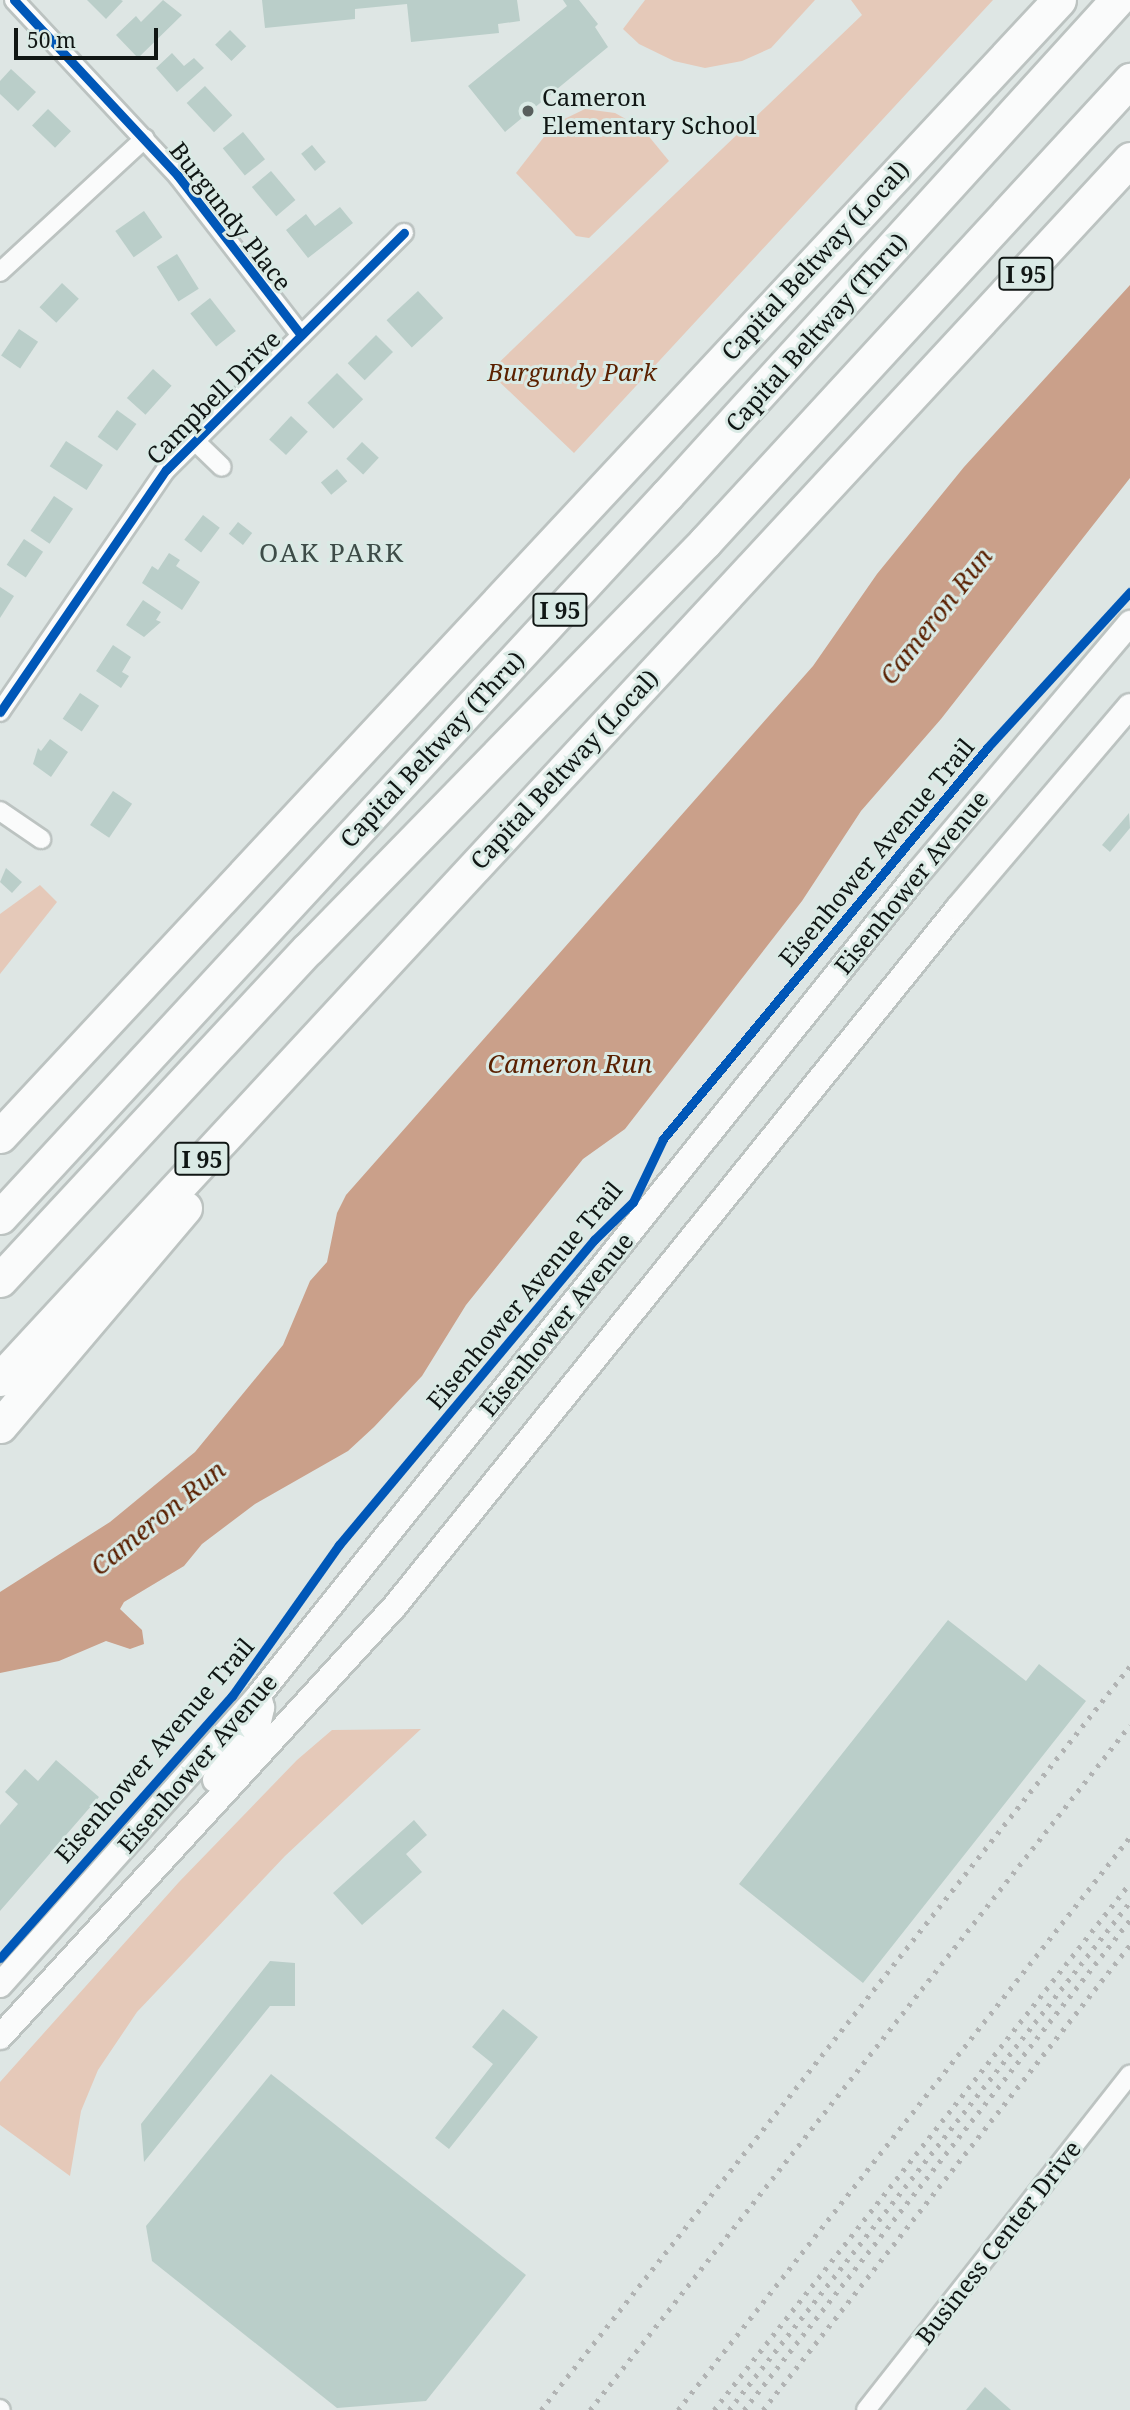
<!DOCTYPE html>
<style>
body{margin:0}
#map{position:relative;width:1130px;height:2410px;overflow:hidden;background:#dee6e4;font-family:"Noto Serif",serif}
div>[style]{position:absolute}
.green>*{inset:0;background:#e5c9b9}
.water>*{inset:0;background:#caa08a}
.building>*{inset:0;background:#bacec9;transform-origin:0 0}
.roads{filter:drop-shadow(2px 0 #bcc3c1) drop-shadow(-2px 0 #bcc3c1) drop-shadow(0 2px #bcc3c1) drop-shadow(0 -2px #bcc3c1)}
.street>*{height:18px;margin:-9px;padding:0 9px;transform-origin:9px;border-radius:9px;background:#fafbfb}
.secondary>*{height:24px;margin:-12px;padding:0 12px;transform-origin:12px;border-radius:12px;background:#fafbfb}
.highway>*{height:33px;margin:-16.5px;padding:0 16.5px;transform-origin:16.5px;border-radius:16.5px;background:#fafbfb}
.rail>*{height:5px;margin-top:-2.5px;transform-origin:0;background:repeating-linear-gradient(90deg,#b1b3b3 0 3.5px,transparent 0 10.5px)}
.cycleway>*{height:9px;margin:-4.5px;padding:0 4.5px;transform-origin:4.5px;border-radius:4.5px;background:#0057b8}
.dots>*{width:19px;height:19px;translate:-50% -50%;box-sizing:border-box;border:4px solid #daeae5;border-radius:50%}
span{translate:-50% -50%;white-space:nowrap;text-align:center;line-height:1.15;-webkit-text-stroke:6px #daeae5;paint-order:stroke}
.shield-label span{padding:2px 5px;background:#daeae5;border:2px solid;border-radius:5px;-webkit-text-stroke-width:0}
.shield-label{font-size:23px;color:#101614;font-weight:700}
.poi-label{font-size:24px;color:#101614}
.left{translate:0 -50%;text-align:left}
.street-label{font-size:24px;color:#101614}
.park-label{font-size:24px;color:#5b2100;font-style:italic}
.neighbourhood-label{font-size:26px;color:#3e4c48;letter-spacing:2px}
.water-label{font-size:26px;color:#591f00;font-style:italic}
.scale{position:absolute;left:14px;top:28px;width:144px;height:32px;box-sizing:border-box;border:4px solid #101614;border-top:0;padding-left:9px;font-size:21px;line-height:24px;white-space:nowrap;color:#101614;-webkit-text-stroke:5px #daeae5;paint-order:stroke}
</style>
<div id="map">
<div class="green">
<div style="clip-path:polygon(645px 0,815px 0,771px 48px,742px 61px,705px 68px,674px 61px,639px 44px,623px 29px)"></div>
<div style="clip-path:polygon(851px 0,993px 0,574px 453px,489px 372px,862px 15px)"></div>
<div style="clip-path:polygon(585px 109px,615px 113px,642px 128px,669px 161px,589px 238px,576px 236px,516px 173px,554px 124px)"></div>
<div style="clip-path:polygon(40px 885px,57px 902px,0 974px,0 914px)"></div>
<div style="clip-path:polygon(421px 1729px,285px 1856px,137px 2012px,98px 2070px,81px 2111px,70px 2176px,0 2125px,0 2082px,179px 1882px,297px 1760px,332px 1730px)"></div>
</div>
<div class="water">
<div style="clip-path:polygon(1130px 285px,1130px 478px,941px 719px,861px 811px,802px 901px,625px 1129px,583px 1159px,466px 1305px,422px 1376px,374px 1427px,348px 1451px,255px 1504px,202px 1544px,184px 1566px,124px 1602px,120px 1609px,142px 1630px,144px 1644px,130px 1649px,106px 1641px,59px 1661px,0 1673px,0 1592px,110px 1522px,195px 1452px,283px 1345px,310px 1281px,327px 1262px,337px 1213px,346px 1195px,813px 666px,877px 574px,964px 467px)"></div>
</div>
<div class="building">
<div style="clip-path:polygon(87px 0,121px 0,123px 1px,106px 19px)"></div>
<div style="clip-path:polygon(163px 0,182px 15px,138px 58px,116px 35px,136px 16px,141px 22px)"></div>
<div style="clip-path:polygon(262px 0,517px 0,520px 21px,498px 24px,499px 33px,411px 42px,407px 4px,355px 9px,355px 19px,265px 28px)"></div>
<div style="clip-path:polygon(563px 0,579px 0,598px 24px,595px 27px,608px 47px,505px 132px,468px 86px,567px 6px)"></div>
<div style="left:230px;top:30px;width:23px;height:21px;rotate:45deg"></div>
<div style="clip-path:polygon(172px 53px,184px 66px,194px 58px,204px 68px,177px 92px,156px 68px)"></div>
<div style="clip-path:polygon(11px 69px,36px 92px,18px 111px,0 94px,0 81px)"></div>
<div style="left:205px;top:86px;width:40px;height:25px;rotate:47deg"></div>
<div style="left:48px;top:109px;width:32px;height:23px;rotate:44deg"></div>
<div style="left:243px;top:132px;width:35px;height:26px;rotate:51deg"></div>
<div style="left:312px;top:145px;width:22px;height:14px;rotate:51deg"></div>
<div style="left:271px;top:171px;width:38px;height:25px;rotate:50deg"></div>
<div style="clip-path:polygon(340px 207px,353px 223px,308px 258px,286px 230px,306px 214px,315px 226px)"></div>
<div style="left:144px;top:211px;width:32px;height:35px;rotate:55deg"></div>
<div style="left:177px;top:254px;width:41px;height:24px;rotate:58deg"></div>
<div style="left:62px;top:283px;width:23px;height:33px;rotate:43deg"></div>
<div style="left:418px;top:291px;width:37px;height:43px;rotate:47deg"></div>
<div style="left:210px;top:298px;width:42px;height:25px;rotate:52deg"></div>
<div style="left:19px;top:329px;width:23px;height:32px;rotate:34deg"></div>
<div style="left:376px;top:335px;width:24px;height:40px;rotate:45deg"></div>
<div style="left:153px;top:369px;width:25px;height:39px;rotate:42deg"></div>
<div style="left:337px;top:373px;width:37px;height:42px;rotate:45deg"></div>
<div style="left:117px;top:410px;width:24px;height:33px;rotate:36deg"></div>
<div style="left:291px;top:416px;width:23px;height:32px;rotate:43deg"></div>
<div style="left:66px;top:441px;width:44px;height:30px;rotate:33deg"></div>
<div style="left:362px;top:442px;width:23px;height:23px;rotate:43deg"></div>
<div style="left:337px;top:469px;width:16px;height:21px;rotate:50deg"></div>
<div style="left:54px;top:496px;width:23px;height:42px;rotate:34deg"></div>
<div style="left:203px;top:515px;width:21px;height:31px;rotate:37deg"></div>
<div style="left:238px;top:522px;width:18px;height:15px;rotate:38deg"></div>
<div style="left:24px;top:539px;width:23px;height:31px;rotate:34deg"></div>
<div style="clip-path:polygon(169px 553px,180px 560px,176px 566px,200px 582px,182px 610px,142px 583px,152px 566px,158px 570px)"></div>
<div style="clip-path:polygon(0 587px,14px 596px,0 618px)"></div>
<div style="clip-path:polygon(143px 600px,161px 612px,156px 620px,161px 622px,144px 637px,126px 625px)"></div>
<div style="clip-path:polygon(113px 645px,131px 657px,122px 672px,129px 676px,121px 688px,96px 671px)"></div>
<div style="left:80px;top:693px;width:23px;height:31px;rotate:34deg"></div>
<div style="clip-path:polygon(50px 739px,68px 752px,51px 777px,33px 764px,38px 748px,41px 751px)"></div>
<div style="left:113px;top:791px;width:23px;height:41px;rotate:34deg"></div>
<div style="clip-path:polygon(1129px 813px,1130px 828px,1110px 852px,1102px 845px)"></div>
<div style="clip-path:polygon(6px 868px,22px 882px,12px 893px,0 882px)"></div>
<div style="clip-path:polygon(948px 1620px,1026px 1681px,1039px 1664px,1086px 1701px,863px 1983px,739px 1884px)"></div>
<div style="clip-path:polygon(56px 1760px,99px 1797px,0 1911px,0 1825px,18px 1804px,5px 1792px,25px 1769px,38px 1781px)"></div>
<div style="clip-path:polygon(414px 1820px,427px 1835px,406px 1854px,422px 1872px,362px 1925px,333px 1893px)"></div>
<div style="clip-path:polygon(270px 1961px,295px 1963px,295px 2006px,270px 2006px,144px 2162px,141px 2124px)"></div>
<div style="clip-path:polygon(503px 2009px,538px 2037px,449px 2149px,435px 2138px,493px 2064px,472px 2047px)"></div>
<div style="clip-path:polygon(271px 2074px,526px 2275px,426px 2401px,337px 2408px,152px 2261px,146px 2226px)"></div>
<div style="clip-path:polygon(985px 2387px,1011px 2410px,966px 2410px)"></div>
</div>
<div class="roads">
<div class="street">
<div style="left:14px;top:0;width:241px;rotate:47deg"></div>
<div style="left:178px;top:176px;width:201px;rotate:52.3deg"></div>
<div style="left:0;top:272px;width:197px;rotate:-42.7deg"></div>
<div style="left:195px;top:441px;width:37px;rotate:44deg"></div>
<div style="left:0;top:712px;width:293px;rotate:-55.6deg"></div>
<div style="left:166px;top:470px;width:336px;rotate:-44.9deg"></div>
<div style="left:0;top:811px;width:50px;rotate:34.3deg"></div>
<div style="left:0;top:2409px;width:1px;rotate:45deg"></div>
<div style="left:866px;top:2410px;width:427px;rotate:-51.8deg"></div>
</div>
<div class="secondary">
<div style="left:215px;top:1780px;width:65px;rotate:-50deg"></div>
<div style="left:257px;top:1730px;width:23px;rotate:-77deg"></div>
<div style="left:262px;top:1708px;width:13px;rotate:-103deg"></div>
<div style="left:0;top:1985px;width:389px;rotate:-48.2deg"></div>
<div style="left:259px;top:1695px;width:1054px;rotate:-51.28deg"></div>
<div style="left:918px;top:873px;width:328px;rotate:-49.7deg"></div>
<div style="left:0;top:2037px;width:585px;rotate:-47.5deg"></div>
<div style="left:395px;top:1606px;width:897px;rotate:-51.11deg"></div>
<div style="left:958px;top:908px;width:265px;rotate:-49.6deg"></div>
</div>
<div class="highway">
<div style="left:0;top:1136px;width:1553px;rotate:-47.01deg"></div>
<div style="left:0;top:1217px;width:983px;rotate:-47.27deg"></div>
<div style="left:667px;top:495px;width:669px;rotate:-47.73deg"></div>
<div style="left:0;top:1280px;width:452px;rotate:-47.1deg"></div>
<div style="left:308px;top:949px;width:569px;rotate:-45.71deg"></div>
<div style="left:705px;top:542px;width:628px;rotate:-47.39deg"></div>
<div style="left:0;top:1379px;width:1663px;rotate:-47.19deg"></div>
<div style="left:0;top:1426px;width:286px;rotate:-49.7deg"></div>
</div>
</div>
<div class="rail">
<div style="left:541px;top:2410px;width:949px;rotate:-51.63deg"></div>
<div style="left:590px;top:2410px;width:872px;rotate:-51.75deg"></div>
<div style="left:678px;top:2410px;width:730px;rotate:-51.73deg"></div>
<div style="left:714px;top:2410px;width:671px;rotate:-51.71deg"></div>
<div style="left:729px;top:2410px;width:647px;rotate:-51.71deg"></div>
<div style="left:744px;top:2410px;width:624px;rotate:-51.77deg"></div>
<div style="left:763px;top:2410px;width:592px;rotate:-51.72deg"></div>
</div>
<div class="cycleway">
<div style="left:14px;top:0;width:241px;rotate:47deg"></div>
<div style="left:178px;top:176px;width:201px;rotate:52.3deg"></div>
<div style="left:0;top:712px;width:293px;rotate:-55.6deg"></div>
<div style="left:166px;top:470px;width:336px;rotate:-44.9deg"></div>
<div style="left:0;top:1958px;width:350px;rotate:-48.5deg"></div>
<div style="left:232px;top:1696px;width:185px;rotate:-54.7deg"></div>
<div style="left:339px;top:1545px;width:398px;rotate:-50.1deg"></div>
<div style="left:594px;top:1240px;width:54px;rotate:-44.3deg"></div>
<div style="left:633px;top:1202px;width:70px;rotate:-64.5deg"></div>
<div style="left:663px;top:1139px;width:508px;rotate:-50.35deg"></div>
<div style="left:987px;top:748px;width:212px;rotate:-47.5deg"></div>
</div>
<div class="dots">
<div style="left:528px;top:111px;background:#585f5d"></div>
</div>
<div class="shield-label">
<span style="left:1026px;top:274px">I 95</span>
<span style="left:560px;top:610px">I 95</span>
<span style="left:202px;top:1159px">I 95</span>
</div>
<div class="poi-label">
<span class="left" style="left:542px;top:111px">Cameron<br>Elementary School</span>
</div>
<div class="street-label">
<span style="left:231px;top:216px;rotate:52deg">Burgundy Place</span>
<span style="left:815px;top:260px;rotate:-47deg">Capital Beltway (Local)</span>
<span style="left:816px;top:332px;rotate:-48deg">Capital Beltway (Thru)</span>
<span style="left:213px;top:397px;rotate:-45deg">Campbell Drive</span>
<span style="left:432px;top:749px;rotate:-47deg">Capital Beltway (Thru)</span>
<span style="left:564px;top:769px;rotate:-47deg">Capital Beltway (Local)</span>
<span style="left:876px;top:852px;rotate:-50deg">Eisenhower Avenue Trail</span>
<span style="left:911px;top:882px;rotate:-51deg">Eisenhower Avenue</span>
<span style="left:524px;top:1295px;rotate:-50deg">Eisenhower Avenue Trail</span>
<span style="left:556px;top:1324px;rotate:-51deg">Eisenhower Avenue</span>
<span style="left:154px;top:1750px;rotate:-49deg">Eisenhower Avenue Trail</span>
<span style="left:197px;top:1763px;rotate:-49deg">Eisenhower Avenue</span>
<span style="left:998px;top:2242px;rotate:-52deg">Business Center Drive</span>
</div>
<div class="park-label">
<span style="left:572px;top:372px">Burgundy Park</span>
</div>
<div class="neighbourhood-label">
<span style="left:332px;top:553px">OAK PARK</span>
</div>
<div class="water-label">
<span style="left:936px;top:616px;rotate:-52deg">Cameron Run</span>
<span style="left:570px;top:1064px">Cameron Run</span>
<span style="left:158px;top:1518px;rotate:-39deg">Cameron Run</span>
</div>
<div class="scale">50 m</div>
</div>
